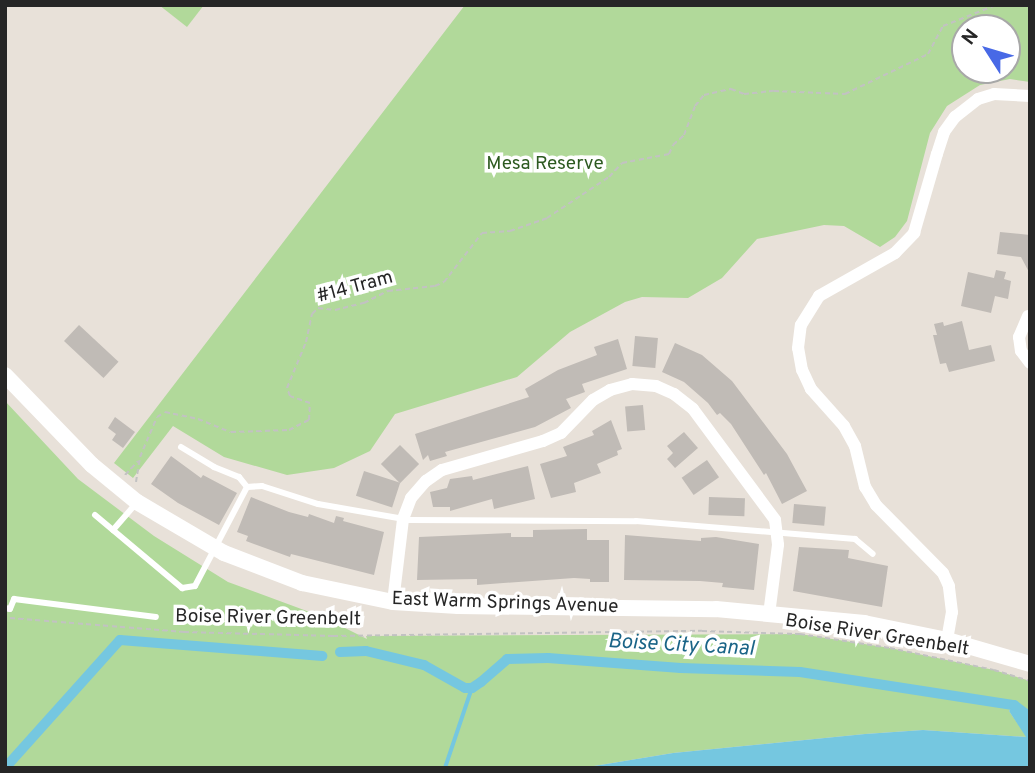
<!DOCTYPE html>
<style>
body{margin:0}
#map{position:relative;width:1035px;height:773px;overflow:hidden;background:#e8e1d9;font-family:Overpass,sans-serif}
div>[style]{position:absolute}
.green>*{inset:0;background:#b1d99a}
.water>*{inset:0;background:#75c7e0}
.stream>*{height:3.5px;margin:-1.75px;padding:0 1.75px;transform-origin:1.75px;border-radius:1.75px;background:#75c7e0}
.canal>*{height:10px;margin:-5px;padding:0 5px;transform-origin:5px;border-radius:5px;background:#75c7e0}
.building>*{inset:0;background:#c0bbb6;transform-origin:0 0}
.path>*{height:2px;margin-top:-1px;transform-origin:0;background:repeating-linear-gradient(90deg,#c2c2c2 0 5px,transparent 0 8.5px)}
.service>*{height:6px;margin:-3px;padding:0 3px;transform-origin:3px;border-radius:3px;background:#fff}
.minor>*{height:12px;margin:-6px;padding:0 6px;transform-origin:6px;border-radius:6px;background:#fff}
.tertiary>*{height:16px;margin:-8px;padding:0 8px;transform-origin:8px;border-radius:8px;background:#fff}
span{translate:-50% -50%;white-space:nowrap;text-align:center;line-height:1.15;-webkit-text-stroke:7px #fff;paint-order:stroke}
.park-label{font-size:19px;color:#2d5a20}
.street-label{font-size:19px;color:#262626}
.water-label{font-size:21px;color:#1a6487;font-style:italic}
.frame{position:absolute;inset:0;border:7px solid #262626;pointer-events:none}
.north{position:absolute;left:951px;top:14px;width:70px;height:70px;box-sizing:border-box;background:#fff;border:2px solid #a8a8a8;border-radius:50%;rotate:307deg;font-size:19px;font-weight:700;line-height:28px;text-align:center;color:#262626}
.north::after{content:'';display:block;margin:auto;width:24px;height:32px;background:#4869e6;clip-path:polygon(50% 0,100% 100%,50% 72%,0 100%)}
</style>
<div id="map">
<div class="green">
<div style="clip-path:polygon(159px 5px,204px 5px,187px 27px)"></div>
<div style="clip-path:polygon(evenodd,465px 5px,1030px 5px,1030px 82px,1010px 79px,980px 85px,947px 106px,930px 133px,907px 221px,895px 237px,880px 247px,844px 226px,824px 225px,757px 239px,722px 278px,688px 298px,642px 297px,625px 302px,570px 332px,517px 377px,395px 414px,370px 451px,334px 468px,287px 475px,224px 457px,173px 426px,133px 478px,114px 463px,465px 5px,965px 28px,1007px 28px,1007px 70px,965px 70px,965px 28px)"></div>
<div style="clip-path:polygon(5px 401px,78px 479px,154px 536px,228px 582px,323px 617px,367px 639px,366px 636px,800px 634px,890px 648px,994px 670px,1030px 681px,1030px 710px,1015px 705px,1009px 711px,1027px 737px,923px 730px,865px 734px,673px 753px,582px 768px,5px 768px)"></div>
</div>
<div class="water">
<div style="clip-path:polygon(1014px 705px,1030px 710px,1030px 768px,582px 768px,673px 753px,865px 734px,923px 730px,1026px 737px,1009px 711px)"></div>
</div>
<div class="stream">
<div style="left:445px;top:768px;width:84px;rotate:-71.4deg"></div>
</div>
<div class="canal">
<div style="left:340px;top:652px;width:26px;rotate:-2deg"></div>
<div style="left:366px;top:651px;width:60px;rotate:13.6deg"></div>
<div style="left:424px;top:665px;width:47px;rotate:29.3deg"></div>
<div style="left:465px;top:688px;width:7px"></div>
<div style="left:472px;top:688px;width:11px;rotate:-34deg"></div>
<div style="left:481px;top:682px;width:35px;rotate:-41deg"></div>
<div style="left:507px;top:659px;width:41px;rotate:-1.4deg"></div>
<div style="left:548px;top:658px;width:133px;rotate:4.3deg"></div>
<div style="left:681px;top:668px;width:119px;rotate:1.9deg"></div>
<div style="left:800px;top:672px;width:217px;rotate:8.8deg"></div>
<div style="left:1014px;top:705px;width:20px;rotate:37deg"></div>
<div style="left:5px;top:768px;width:172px;rotate:-48.1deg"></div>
<div style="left:120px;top:640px;width:203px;rotate:4.5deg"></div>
</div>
<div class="building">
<div style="clip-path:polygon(1000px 232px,1030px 235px,1030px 274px,1021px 257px,997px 254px)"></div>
<div style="clip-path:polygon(996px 270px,1006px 272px,1004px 279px,1011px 281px,1008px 299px,995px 296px,991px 313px,961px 306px,968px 272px,994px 278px)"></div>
<div style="clip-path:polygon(962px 321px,969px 350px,991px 345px,995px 361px,949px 372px,946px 363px,940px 364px,933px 335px,937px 335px,934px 324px,943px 322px,944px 326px)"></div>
<div style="left:79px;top:325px;width:54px;height:22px;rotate:43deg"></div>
<div style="left:635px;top:336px;width:23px;height:30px;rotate:5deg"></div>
<div style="clip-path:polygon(618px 339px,627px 369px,582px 384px,585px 392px,566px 399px,571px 408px,535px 427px,445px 452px,447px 456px,430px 461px,428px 455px,423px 460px,415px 434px,529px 397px,525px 389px,558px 370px,597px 355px,594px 347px)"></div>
<div style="clip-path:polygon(675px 343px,702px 355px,732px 381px,787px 454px,807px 491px,782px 504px,766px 473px,764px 475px,731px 424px,720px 413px,717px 415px,708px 403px,684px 382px,662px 372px)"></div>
<div style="left:643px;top:405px;width:25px;height:18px;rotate:85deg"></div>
<div style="clip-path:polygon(115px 417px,135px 432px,123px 448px,112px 440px,116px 434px,108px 428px)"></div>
<div style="clip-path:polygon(611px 420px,622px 449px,617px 451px,618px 455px,597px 464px,601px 473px,574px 483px,576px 492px,551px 498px,540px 464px,567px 456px,563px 447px,594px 435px,592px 431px)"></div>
<div style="clip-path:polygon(684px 432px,698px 448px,675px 468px,667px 459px,673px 453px,667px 446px)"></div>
<div style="left:400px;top:445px;width:27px;height:27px;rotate:45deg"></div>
<div style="clip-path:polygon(171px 456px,201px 478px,203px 475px,237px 493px,219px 525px,178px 503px,151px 484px)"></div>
<div style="left:707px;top:460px;width:21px;height:31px;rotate:55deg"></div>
<div style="clip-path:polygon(528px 466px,535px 499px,494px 509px,492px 499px,450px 511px,450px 507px,433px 507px,430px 492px,447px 488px,450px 479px,472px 476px,473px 480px)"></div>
<div style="left:364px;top:471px;width:38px;height:26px;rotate:18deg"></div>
<div style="clip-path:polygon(251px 497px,289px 512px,308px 517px,309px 514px,334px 523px,336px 516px,344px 518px,343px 521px,384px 532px,374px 575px,291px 554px,290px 557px,246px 541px,248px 536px,237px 532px)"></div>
<div style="left:709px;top:497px;width:36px;height:18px;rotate:2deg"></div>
<div style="left:794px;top:504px;width:32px;height:19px;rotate:5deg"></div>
<div style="clip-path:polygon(587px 529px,587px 540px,609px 540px,609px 582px,590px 582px,590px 579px,574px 578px,477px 585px,477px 579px,417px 580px,419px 537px,511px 533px,511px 537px,533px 537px,533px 530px)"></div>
<div style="clip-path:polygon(625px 535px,701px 541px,701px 538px,716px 537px,759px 544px,754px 590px,722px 587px,723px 583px,700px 581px,624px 580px)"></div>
<div style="clip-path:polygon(799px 547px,849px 550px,848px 558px,888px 566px,882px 607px,793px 591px)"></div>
</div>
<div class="path">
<div style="left:125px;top:475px;width:19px;rotate:-47deg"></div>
<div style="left:136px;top:482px;width:25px;rotate:-81deg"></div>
<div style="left:140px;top:457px;width:43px;rotate:-67deg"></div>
<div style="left:157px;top:417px;width:9px;rotate:-32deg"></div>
<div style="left:165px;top:412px;width:34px;rotate:12deg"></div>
<div style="left:198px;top:419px;width:35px;rotate:22deg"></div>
<div style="left:231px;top:432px;width:58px;rotate:-2deg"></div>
<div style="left:289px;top:430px;width:22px;rotate:-27deg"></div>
<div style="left:309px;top:420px;width:17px;rotate:-87deg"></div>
<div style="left:310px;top:403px;width:21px;rotate:-161deg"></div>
<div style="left:290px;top:396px;width:9px;rotate:-111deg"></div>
<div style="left:287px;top:388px;width:50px;rotate:-67.6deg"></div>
<div style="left:306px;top:342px;width:29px;rotate:-78deg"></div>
<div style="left:312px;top:314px;width:8px;rotate:-45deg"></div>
<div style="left:318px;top:308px;width:17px;rotate:7deg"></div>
<div style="left:335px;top:310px;width:30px;rotate:-14deg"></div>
<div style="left:364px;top:303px;width:27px;rotate:-27deg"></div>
<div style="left:388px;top:291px;width:47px;rotate:-6.1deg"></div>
<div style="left:435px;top:286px;width:10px;rotate:-24deg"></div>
<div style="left:444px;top:282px;width:62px;rotate:-52.2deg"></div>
<div style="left:482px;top:233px;width:28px;rotate:-4deg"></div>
<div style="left:510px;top:231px;width:39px;rotate:-19deg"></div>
<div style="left:547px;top:218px;width:74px;rotate:-33.5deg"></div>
<div style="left:609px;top:177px;width:19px;rotate:-47deg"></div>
<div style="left:622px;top:163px;width:48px;rotate:-10.8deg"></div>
<div style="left:669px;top:154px;width:10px;rotate:-66deg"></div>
<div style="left:673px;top:145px;width:15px;rotate:-42deg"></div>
<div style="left:684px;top:135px;width:31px;rotate:-69deg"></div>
<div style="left:695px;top:106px;width:14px;rotate:-51deg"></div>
<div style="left:704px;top:95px;width:28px;rotate:-13deg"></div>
<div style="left:731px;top:89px;width:14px;rotate:21deg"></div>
<div style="left:744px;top:94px;width:30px;rotate:-6deg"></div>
<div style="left:774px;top:91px;width:71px;rotate:2.4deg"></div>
<div style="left:845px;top:94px;width:92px;rotate:-25.7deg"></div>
<div style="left:928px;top:54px;width:32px;rotate:-62deg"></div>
<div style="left:943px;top:26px;width:57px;rotate:-21.6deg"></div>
<div style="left:10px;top:618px;width:175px;rotate:4.6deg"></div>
<div style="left:184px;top:632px;width:149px;rotate:1.5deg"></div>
<div style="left:333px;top:636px;width:369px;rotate:-0.8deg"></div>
<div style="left:702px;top:631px;width:98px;rotate:1.8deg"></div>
<div style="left:800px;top:634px;width:91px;rotate:8.8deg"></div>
<div style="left:890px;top:648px;width:106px;rotate:11.9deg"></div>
<div style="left:994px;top:670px;width:38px;rotate:17deg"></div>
</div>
<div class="service">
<div style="left:181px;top:447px;width:39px;rotate:31deg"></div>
<div style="left:214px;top:467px;width:27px;rotate:22deg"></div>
<div style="left:239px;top:477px;width:13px;rotate:51deg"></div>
<div style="left:247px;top:487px;width:15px;rotate:-4deg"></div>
<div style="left:262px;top:486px;width:59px;rotate:17.8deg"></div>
<div style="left:318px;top:504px;width:93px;rotate:9.9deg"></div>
<div style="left:410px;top:520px;width:226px;rotate:0.3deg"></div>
<div style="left:636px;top:521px;width:220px;rotate:4.7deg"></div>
<div style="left:855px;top:539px;width:23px;rotate:40deg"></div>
<div style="left:95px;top:515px;width:114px;rotate:40deg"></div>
<div style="left:182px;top:588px;width:13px;rotate:-9deg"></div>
<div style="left:195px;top:586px;width:112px;rotate:-62.3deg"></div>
<div style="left:113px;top:530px;width:35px;rotate:-49deg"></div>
<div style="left:5px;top:608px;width:5px;rotate:11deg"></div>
<div style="left:10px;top:609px;width:11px;rotate:-68deg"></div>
<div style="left:14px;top:599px;width:143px;rotate:7.2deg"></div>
</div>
<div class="minor">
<div style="left:1028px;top:316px;width:23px;rotate:113deg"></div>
<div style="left:1019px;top:337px;width:14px;rotate:82deg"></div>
<div style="left:1021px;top:351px;width:15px;rotate:53deg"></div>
<div style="left:393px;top:602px;width:84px;rotate:-83.1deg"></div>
<div style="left:403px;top:519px;width:22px;rotate:-69deg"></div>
<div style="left:411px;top:498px;width:23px;rotate:-49deg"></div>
<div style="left:426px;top:481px;width:19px;rotate:-35deg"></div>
<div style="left:442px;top:470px;width:105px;rotate:-16deg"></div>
<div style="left:543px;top:441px;width:20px;rotate:-24deg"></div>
<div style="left:561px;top:433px;width:46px;rotate:-45.9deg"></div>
<div style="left:593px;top:400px;width:20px;rotate:-30deg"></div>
<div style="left:610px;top:390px;width:23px;rotate:-15deg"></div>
<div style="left:632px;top:384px;width:24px;rotate:5deg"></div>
<div style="left:656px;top:386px;width:20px;rotate:24deg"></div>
<div style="left:674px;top:394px;width:24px;rotate:38deg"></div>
<div style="left:693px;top:409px;width:138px;rotate:53.5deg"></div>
<div style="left:775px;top:520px;width:25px;rotate:83deg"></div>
<div style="left:778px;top:545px;width:70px;rotate:97.4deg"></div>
<div style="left:947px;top:640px;width:28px;rotate:-80deg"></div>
<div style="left:952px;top:612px;width:26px;rotate:-97deg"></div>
<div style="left:949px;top:586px;width:14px;rotate:-115deg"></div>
<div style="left:943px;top:573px;width:95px;rotate:-134.6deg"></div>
<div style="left:876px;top:505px;width:21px;rotate:-121deg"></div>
<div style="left:865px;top:487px;width:42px;rotate:-103.7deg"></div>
<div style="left:855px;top:446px;width:23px;rotate:-119deg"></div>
<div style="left:844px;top:426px;width:50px;rotate:-131.7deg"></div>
<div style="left:811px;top:389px;width:21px;rotate:-115deg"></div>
<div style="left:802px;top:370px;width:22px;rotate:-100deg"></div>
<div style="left:798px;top:348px;width:23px;rotate:-83deg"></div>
<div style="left:801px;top:325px;width:34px;rotate:-58deg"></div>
<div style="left:819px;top:296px;width:87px;rotate:-29.5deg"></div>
<div style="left:895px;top:253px;width:28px;rotate:-46deg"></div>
<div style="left:914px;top:233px;width:82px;rotate:-73.8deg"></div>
<div style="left:937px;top:154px;width:23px;rotate:-72deg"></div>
<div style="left:944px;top:132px;width:19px;rotate:-54deg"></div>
<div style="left:955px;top:117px;width:29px;rotate:-38deg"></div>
<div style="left:978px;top:99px;width:17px;rotate:-17deg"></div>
<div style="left:994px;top:94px;width:36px;rotate:3deg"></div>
</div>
<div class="tertiary">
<div style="left:5px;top:375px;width:125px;rotate:46deg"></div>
<div style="left:92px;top:465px;width:58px;rotate:39.4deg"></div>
<div style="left:137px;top:502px;width:101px;rotate:30.4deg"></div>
<div style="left:224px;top:553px;width:84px;rotate:21deg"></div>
<div style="left:302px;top:583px;width:93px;rotate:11.8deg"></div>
<div style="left:393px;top:602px;width:65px;rotate:3.5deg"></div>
<div style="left:458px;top:606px;width:258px;rotate:0.7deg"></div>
<div style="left:716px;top:609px;width:149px;rotate:5.4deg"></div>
<div style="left:864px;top:623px;width:85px;rotate:11.6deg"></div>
<div style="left:947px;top:640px;width:86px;rotate:16.1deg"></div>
</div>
<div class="park-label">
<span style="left:545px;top:165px">Mesa Reserve</span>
</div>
<div class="street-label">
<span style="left:355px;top:288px;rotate:-15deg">#14 Tram</span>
<span style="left:505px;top:604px;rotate:2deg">East Warm Springs Avenue</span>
<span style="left:268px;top:619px;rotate:1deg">Boise River Greenbelt</span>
<span style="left:877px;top:636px;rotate:9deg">Boise River Greenbelt</span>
</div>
<div class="water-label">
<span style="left:681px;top:646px;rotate:3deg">Boise City Canal</span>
</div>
<div class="frame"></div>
<div class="north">N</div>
</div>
